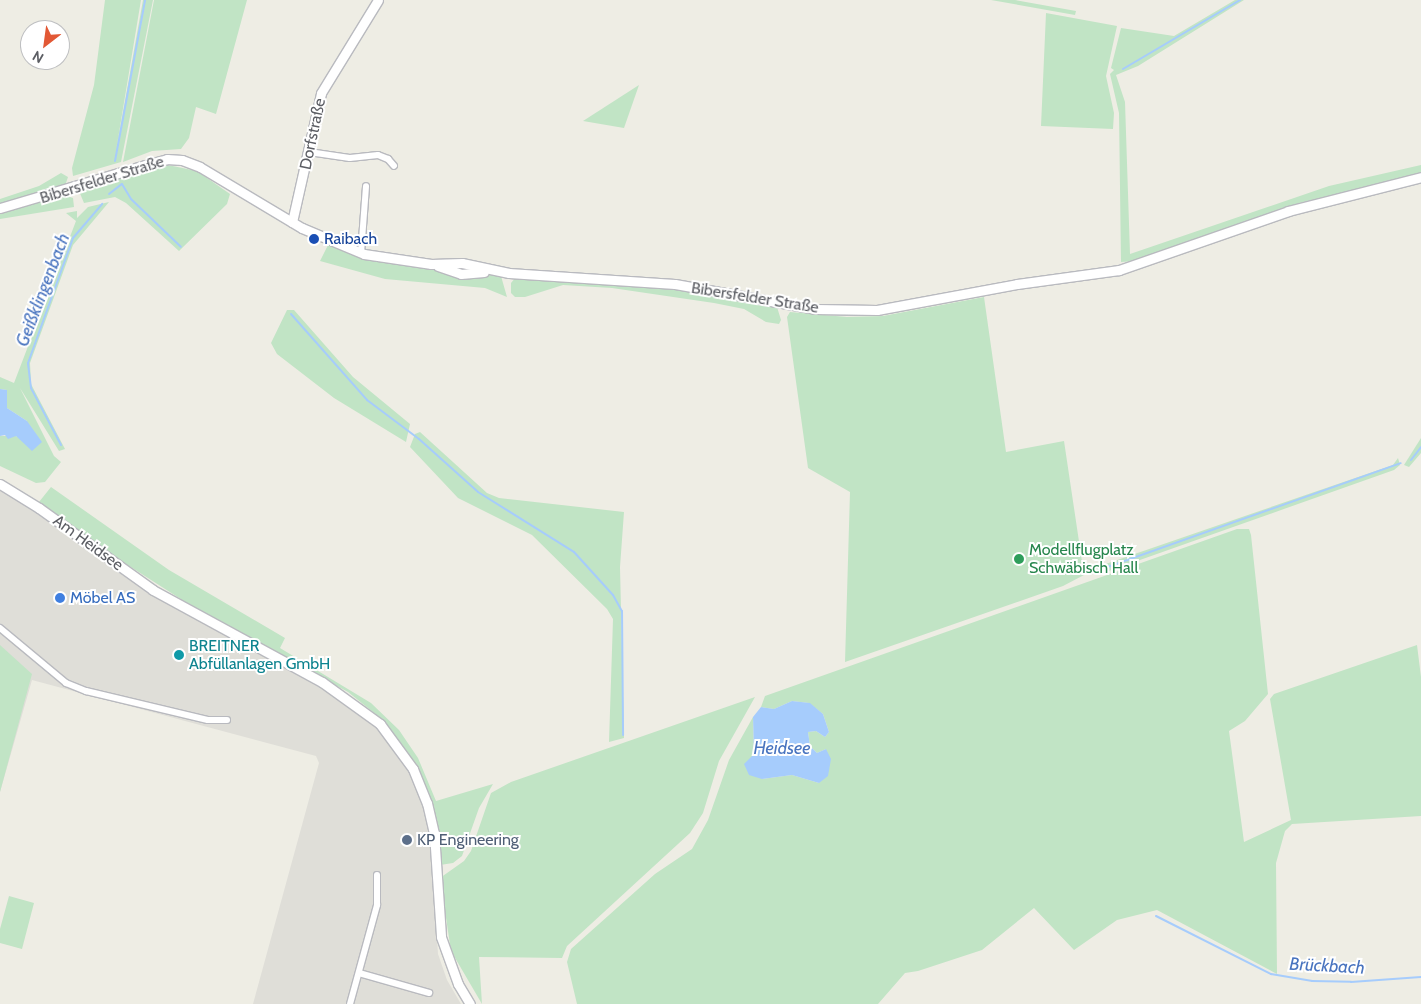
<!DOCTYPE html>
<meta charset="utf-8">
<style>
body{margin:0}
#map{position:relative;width:1421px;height:1004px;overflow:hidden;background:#eeede4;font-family:Cabin,sans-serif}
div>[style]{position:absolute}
.industrial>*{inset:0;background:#dfded8}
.green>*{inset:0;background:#c1e4c5}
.water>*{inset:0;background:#a6ccfc}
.stream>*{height:2px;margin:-1px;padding:0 1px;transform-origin:1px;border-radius:1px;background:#a6ccfc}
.roads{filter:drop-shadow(1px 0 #b9babf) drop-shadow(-1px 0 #b9babf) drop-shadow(0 1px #b9babf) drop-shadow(0 -1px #b9babf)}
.street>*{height:6px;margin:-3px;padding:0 3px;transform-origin:3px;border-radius:3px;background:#fff}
.secondary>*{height:9px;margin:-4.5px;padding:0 4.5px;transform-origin:4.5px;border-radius:4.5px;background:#fff}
.dots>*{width:14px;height:14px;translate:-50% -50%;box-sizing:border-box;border:2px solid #fff;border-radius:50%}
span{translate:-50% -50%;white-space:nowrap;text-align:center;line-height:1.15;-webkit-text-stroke:4px #fff;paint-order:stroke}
.street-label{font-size:16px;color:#5c5e64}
.transit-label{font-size:16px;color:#164399}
.left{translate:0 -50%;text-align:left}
.leisure-label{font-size:16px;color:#27864d}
.shop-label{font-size:16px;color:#366cbe}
.culture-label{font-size:16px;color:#0d838f}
.service-label{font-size:16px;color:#4e5e75}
.water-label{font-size:18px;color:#4974bf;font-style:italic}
.north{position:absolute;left:20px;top:20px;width:50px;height:50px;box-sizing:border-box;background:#fff;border:1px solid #bebfc1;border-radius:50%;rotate:210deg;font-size:14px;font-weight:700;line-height:20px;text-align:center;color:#5c5e64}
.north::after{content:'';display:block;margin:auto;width:18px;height:22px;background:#e25835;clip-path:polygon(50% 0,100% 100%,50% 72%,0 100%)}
</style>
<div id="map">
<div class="industrial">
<div style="clip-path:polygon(0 489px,15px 496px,170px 604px,351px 705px,373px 723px,392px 745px,410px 774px,422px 803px,430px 832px,438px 954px,447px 980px,461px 1004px,253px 1004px,319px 763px,316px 756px,32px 680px,0 792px)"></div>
</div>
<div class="green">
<div style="clip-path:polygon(105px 0,141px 0,116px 151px,143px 0,153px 0,121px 162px,73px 176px,72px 168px,94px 85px)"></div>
<div style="clip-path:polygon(154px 0,247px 0,216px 114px,196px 107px,189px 138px,181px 149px,152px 151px,123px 162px)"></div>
<div style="clip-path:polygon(991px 0,1015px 0,1076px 11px,1075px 15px)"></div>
<div style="clip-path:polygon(1235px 0,1244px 0,1138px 66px,1116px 75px,1125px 102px,1130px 254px,1329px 186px,1421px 165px,1421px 174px,1299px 203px,1136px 261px,1121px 262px,1119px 113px,1110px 74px,1114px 70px,1111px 68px,1121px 28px,1174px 36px)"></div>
<div style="clip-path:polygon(1046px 13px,1117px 26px,1106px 76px,1114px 113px,1113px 129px,1041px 126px)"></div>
<div style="clip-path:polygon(639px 85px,624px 128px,583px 121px)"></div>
<div style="clip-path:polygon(163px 164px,197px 171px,230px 194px,227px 204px,179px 251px,126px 203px,115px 197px,84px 203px,79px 191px)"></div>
<div style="clip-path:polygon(61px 173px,68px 177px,65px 186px,0 205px,0 199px,39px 186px)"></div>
<div style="clip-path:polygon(64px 195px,73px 198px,74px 207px,0 219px,0 213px)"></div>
<div style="clip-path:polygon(109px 202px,73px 245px,30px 363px,31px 384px,65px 449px,59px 451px,20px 388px,54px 456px,61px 462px,45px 482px,36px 483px,0 466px,0 436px,16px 436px,27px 443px,27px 421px,7px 408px,7px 390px,0 389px,0 377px,14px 383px,76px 221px,66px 213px,77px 211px,77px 218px,88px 207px)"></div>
<div style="clip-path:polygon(328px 245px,435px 269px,501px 276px,507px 297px,485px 288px,385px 279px,320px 261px)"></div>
<div style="clip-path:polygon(516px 277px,641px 284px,777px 307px,781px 320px,779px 324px,766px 322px,744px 309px,714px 303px,612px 288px,563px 285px,525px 297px,515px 297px,511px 293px,511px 283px)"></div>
<div style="clip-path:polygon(984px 297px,1006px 452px,1064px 441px,1084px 575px,1063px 586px,845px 662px,850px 492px,808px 468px,787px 317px,790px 312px,847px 317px,883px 316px)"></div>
<div style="clip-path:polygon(287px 310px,294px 310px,353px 377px,410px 424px,406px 442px,334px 398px,277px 354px,271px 343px)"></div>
<div style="clip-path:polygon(420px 432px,487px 493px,499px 498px,624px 512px,620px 567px,624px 738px,609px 742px,613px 619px,607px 609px,532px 535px,458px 498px,410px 447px,415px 434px)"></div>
<div style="clip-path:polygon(1421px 438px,1421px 453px,1409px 467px,1404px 465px)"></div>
<div style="clip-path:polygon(1398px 458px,1400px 465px,1394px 470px,1106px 572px,1094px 568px,1393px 465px)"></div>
<div style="clip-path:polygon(51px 487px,169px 570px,285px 638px,280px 648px,371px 703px,399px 730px,418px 758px,436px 801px,493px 784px,479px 808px,462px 856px,453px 863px,440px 865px,439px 840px,431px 801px,415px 764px,383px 720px,348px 692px,201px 612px,84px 537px,39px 502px)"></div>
<div style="clip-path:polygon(1237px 529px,1249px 529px,1251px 535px,1268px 694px,1245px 721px,1229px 731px,1244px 842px,1291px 820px,1270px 699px,1274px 694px,1417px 645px,1421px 677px,1421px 816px,1292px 824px,1285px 831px,1276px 863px,1277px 974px,1157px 910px,1117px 920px,1074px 950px,1034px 908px,982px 950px,918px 971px,905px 973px,878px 1004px,577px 1004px,567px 962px,571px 949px,655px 874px,692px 849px,708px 820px,729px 760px,753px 717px,754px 754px,762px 779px,792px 775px,819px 783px,826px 749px,817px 753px,810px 746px,808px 732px,816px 731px,825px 737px,829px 732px,823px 714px,809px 703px,792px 701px,774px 709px,761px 707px,765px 696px)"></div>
<div style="clip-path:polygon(0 645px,32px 674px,0 792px)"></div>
<div style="clip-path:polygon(755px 697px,719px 761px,703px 813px,690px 833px,567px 946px,562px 958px,479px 957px,482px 1004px,451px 951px,440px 878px,464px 861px,471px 851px,491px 793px,511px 782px)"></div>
<div style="clip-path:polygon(9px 896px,34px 903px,22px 949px,0 943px,0 929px)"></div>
</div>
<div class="water">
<div style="clip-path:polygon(0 389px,7px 390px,7px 408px,27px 421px,42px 442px,32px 451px,16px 436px,8px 439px,5px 435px,0 436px)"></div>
<div style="clip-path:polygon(792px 701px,810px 703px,823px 714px,829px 732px,825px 737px,816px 731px,808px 732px,810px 746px,817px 753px,826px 749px,831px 759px,828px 776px,819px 783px,792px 775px,762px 779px,749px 775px,744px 764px,754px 754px,753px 717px,761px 707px,774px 709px)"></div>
</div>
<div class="stream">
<div style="left:1123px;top:69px;width:136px;rotate:-30.5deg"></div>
<div style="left:115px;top:161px;width:164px;rotate:-79.4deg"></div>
<div style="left:109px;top:194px;width:16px;rotate:-38deg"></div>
<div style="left:122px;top:184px;width:17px;rotate:59deg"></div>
<div style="left:131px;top:199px;width:69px;rotate:43.8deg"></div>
<div style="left:291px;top:314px;width:115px;rotate:48.5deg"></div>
<div style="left:367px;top:400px;width:65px;rotate:36.9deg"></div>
<div style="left:419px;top:439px;width:79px;rotate:41.9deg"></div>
<div style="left:478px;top:492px;width:113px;rotate:32deg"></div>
<div style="left:574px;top:552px;width:58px;rotate:47.8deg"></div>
<div style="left:613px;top:595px;width:18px;rotate:61deg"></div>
<div style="left:622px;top:611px;width:124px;rotate:89.5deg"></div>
<div style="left:61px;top:445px;width:64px;rotate:-117.8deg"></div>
<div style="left:31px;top:388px;width:25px;rotate:-97deg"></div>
<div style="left:28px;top:363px;width:133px;rotate:-70.2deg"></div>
<div style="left:73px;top:238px;width:45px;rotate:-49.5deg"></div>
<div style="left:1411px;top:460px;width:16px;rotate:-52deg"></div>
<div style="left:1099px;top:570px;width:320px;rotate:-19.5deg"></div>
<div style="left:1156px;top:916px;width:129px;rotate:26.8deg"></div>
<div style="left:1271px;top:974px;width:42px;rotate:9.7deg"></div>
<div style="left:1312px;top:981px;width:39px;rotate:1deg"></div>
<div style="left:1351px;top:982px;width:70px;rotate:-4.1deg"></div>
</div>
<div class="roads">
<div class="street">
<div style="left:309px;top:152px;width:41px;rotate:8.3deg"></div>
<div style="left:350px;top:158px;width:28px;rotate:-6deg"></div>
<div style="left:378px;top:155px;width:11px;rotate:22deg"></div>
<div style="left:388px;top:159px;width:9px;rotate:49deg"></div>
<div style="left:361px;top:253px;width:67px;rotate:-85.7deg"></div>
<div style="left:0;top:628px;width:86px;rotate:39.8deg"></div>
<div style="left:66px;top:683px;width:22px;rotate:22deg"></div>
<div style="left:86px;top:691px;width:125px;rotate:13.4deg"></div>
<div style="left:208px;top:720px;width:19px"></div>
<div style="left:359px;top:973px;width:73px;rotate:15.9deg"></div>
<div style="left:350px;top:1004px;width:103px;rotate:-74.7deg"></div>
<div style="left:377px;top:905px;width:30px;rotate:-90deg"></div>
</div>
<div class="secondary">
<div style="left:0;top:208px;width:151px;rotate:-16.5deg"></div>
<div style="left:145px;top:165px;width:23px;rotate:-15deg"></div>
<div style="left:167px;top:159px;width:15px;rotate:4deg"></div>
<div style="left:182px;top:160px;width:19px;rotate:21deg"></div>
<div style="left:200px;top:167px;width:119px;rotate:30.9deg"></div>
<div style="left:302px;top:228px;width:67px;rotate:22.8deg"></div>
<div style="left:364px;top:254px;width:68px;rotate:8.5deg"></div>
<div style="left:431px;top:264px;width:31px;rotate:-2deg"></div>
<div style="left:462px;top:263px;width:48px;rotate:12deg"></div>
<div style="left:509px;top:273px;width:166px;rotate:3.8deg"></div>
<div style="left:675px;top:284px;width:143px;rotate:10.1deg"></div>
<div style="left:816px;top:309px;width:61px;rotate:0.9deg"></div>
<div style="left:877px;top:310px;width:142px;rotate:-10.5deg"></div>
<div style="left:1017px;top:284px;width:103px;rotate:-7.8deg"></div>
<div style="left:1119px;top:270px;width:179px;rotate:-19.2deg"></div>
<div style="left:1288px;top:211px;width:137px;rotate:-14.3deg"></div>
<div style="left:292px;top:222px;width:132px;rotate:-77.3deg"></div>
<div style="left:321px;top:93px;width:109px;rotate:-58.5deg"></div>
<div style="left:438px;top:266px;width:24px;rotate:19deg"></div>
<div style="left:461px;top:274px;width:23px;rotate:-5deg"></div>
<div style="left:0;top:484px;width:46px;rotate:31.6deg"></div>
<div style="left:39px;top:508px;width:140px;rotate:35.7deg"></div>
<div style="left:153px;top:590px;width:192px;rotate:28.6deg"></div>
<div style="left:322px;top:682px;width:72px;rotate:35.9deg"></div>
<div style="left:380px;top:724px;width:56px;rotate:53.7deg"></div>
<div style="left:413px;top:769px;width:37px;rotate:68deg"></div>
<div style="left:427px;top:803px;width:31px;rotate:77deg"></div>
<div style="left:434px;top:833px;width:104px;rotate:86.1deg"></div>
<div style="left:441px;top:937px;width:50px;rotate:70.1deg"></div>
<div style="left:458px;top:984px;width:23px;rotate:59deg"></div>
</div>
</div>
<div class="dots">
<div style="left:314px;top:239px;background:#1a4fb4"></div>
<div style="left:1019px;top:559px;background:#2e9e5b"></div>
<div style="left:60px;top:598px;background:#3f7fe0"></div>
<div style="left:179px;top:655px;background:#0f9aa8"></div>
<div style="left:407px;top:840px;background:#5c6f8a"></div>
</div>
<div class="street-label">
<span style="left:313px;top:134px;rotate:-78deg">Dorfstraße</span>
<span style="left:102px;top:180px;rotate:-17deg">Bibersfelder Straße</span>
<span style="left:755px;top:298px;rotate:9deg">Bibersfelder Straße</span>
<span style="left:88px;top:543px;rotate:36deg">Am Heidsee</span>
</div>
<div class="transit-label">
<span class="left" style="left:324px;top:239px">Raibach</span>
</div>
<div class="leisure-label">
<span class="left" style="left:1029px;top:559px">Modellflugplatz<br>Schwäbisch Hall</span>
</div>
<div class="shop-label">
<span class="left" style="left:70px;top:598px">Möbel AS</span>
</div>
<div class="culture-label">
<span class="left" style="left:189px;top:655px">BREITNER<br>Abfüllanlagen GmbH</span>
</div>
<div class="service-label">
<span class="left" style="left:417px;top:840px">KP Engineering</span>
</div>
<div class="water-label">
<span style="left:43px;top:290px;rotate:-69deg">Geißklingenbach</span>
<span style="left:782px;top:748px">Heidsee</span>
<span style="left:1327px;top:966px;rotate:3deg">Brückbach</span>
</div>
<div class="north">N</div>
</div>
